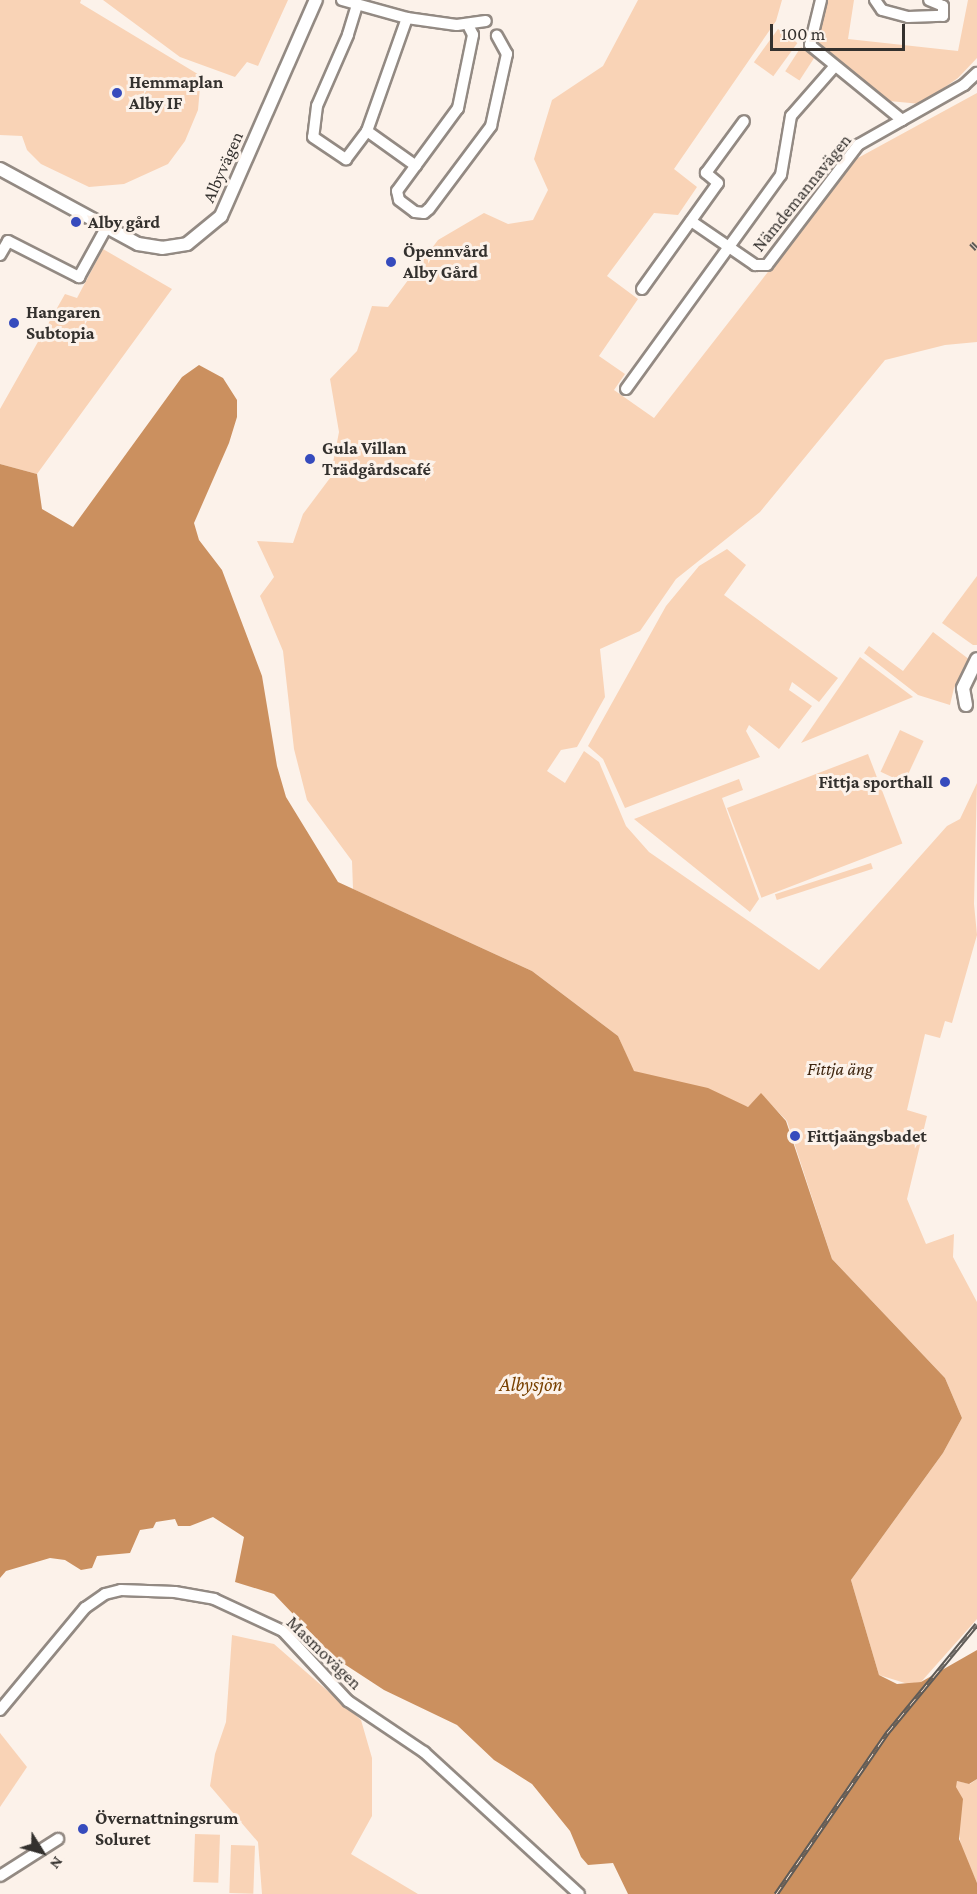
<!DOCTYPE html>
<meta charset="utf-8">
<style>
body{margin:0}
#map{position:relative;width:977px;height:1894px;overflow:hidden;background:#fcf2ea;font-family:"Crimson Pro",serif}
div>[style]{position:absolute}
.green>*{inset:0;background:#f9d3b6;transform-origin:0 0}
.water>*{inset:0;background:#cb905f}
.roads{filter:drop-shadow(2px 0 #938a83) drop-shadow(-2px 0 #938a83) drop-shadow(0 2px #938a83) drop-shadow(0 -2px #938a83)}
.minor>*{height:10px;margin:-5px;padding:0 5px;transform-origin:5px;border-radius:5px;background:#fff}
.tertiary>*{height:12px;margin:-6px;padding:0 6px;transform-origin:6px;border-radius:6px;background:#fff}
.rail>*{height:5px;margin-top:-2.5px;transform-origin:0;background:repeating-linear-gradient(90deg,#fcf2ea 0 9px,#5f5b57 0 18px);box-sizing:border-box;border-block:2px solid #5f5b57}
.dots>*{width:16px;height:16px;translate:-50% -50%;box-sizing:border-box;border:3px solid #fcf2ea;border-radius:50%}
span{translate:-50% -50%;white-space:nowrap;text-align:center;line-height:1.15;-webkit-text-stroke:6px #fcf2ea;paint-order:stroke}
.poi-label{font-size:18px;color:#34312e;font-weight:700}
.left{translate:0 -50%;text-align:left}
.right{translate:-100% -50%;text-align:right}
.street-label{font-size:18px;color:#34312e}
.park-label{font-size:18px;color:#3e250f;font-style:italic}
.water-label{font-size:20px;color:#794101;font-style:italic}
.north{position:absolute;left:12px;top:1822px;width:60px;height:60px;-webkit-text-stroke:4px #fcf2ea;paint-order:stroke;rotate:127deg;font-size:16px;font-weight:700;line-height:24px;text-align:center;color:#34312e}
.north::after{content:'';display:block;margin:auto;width:21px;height:27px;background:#34312e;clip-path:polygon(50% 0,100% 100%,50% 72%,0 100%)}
.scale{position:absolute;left:770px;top:24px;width:135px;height:27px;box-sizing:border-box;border:3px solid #34312e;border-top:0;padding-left:8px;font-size:18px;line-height:21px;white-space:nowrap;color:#34312e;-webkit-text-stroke:4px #fcf2ea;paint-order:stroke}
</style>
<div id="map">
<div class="green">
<div style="clip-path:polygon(0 0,81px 0,80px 3px,201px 76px,198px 110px,185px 141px,168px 164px,124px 184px,89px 187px,41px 164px,27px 150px,22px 136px,0 135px)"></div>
<div style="clip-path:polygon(103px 0,288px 0,258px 66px,247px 62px,235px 77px,180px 57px)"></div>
<div style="clip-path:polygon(638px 0,782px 0,776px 21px,674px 169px,697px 187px,678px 215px,654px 213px,607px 276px,638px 299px,599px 356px,625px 374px,614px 390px,654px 418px,856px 159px,977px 93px,977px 342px,945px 345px,885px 360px,760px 512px,676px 579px,640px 631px,600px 649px,605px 697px,577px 747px,561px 750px,547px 771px,565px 783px,584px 751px,599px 762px,626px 826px,649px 852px,819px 970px,947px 826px,960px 819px,977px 783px,974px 904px,977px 935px,952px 1023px,945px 1021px,940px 1038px,925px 1034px,907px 1110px,927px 1116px,907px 1199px,926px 1244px,954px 1234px,953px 1257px,977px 1302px,977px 1619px,921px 1682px,908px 1684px,879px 1675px,851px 1580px,943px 1453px,962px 1418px,945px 1378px,832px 1259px,787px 1121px,761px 1094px,748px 1107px,633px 1071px,618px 1036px,532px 971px,353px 889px,352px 861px,307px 800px,294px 749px,283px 651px,260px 596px,274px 577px,257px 541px,293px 543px,303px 514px,330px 478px,339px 432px,330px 379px,357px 351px,372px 306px,388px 307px,438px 240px,484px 213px,508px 224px,533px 220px,548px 190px,534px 159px,552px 100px,603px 66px)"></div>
<div style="clip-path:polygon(828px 0,854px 0,848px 39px,958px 51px,968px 0,977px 0,977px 58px,958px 78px,921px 104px,889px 101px,817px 45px,816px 34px)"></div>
<div style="left:778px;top:29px;width:24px;height:41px;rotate:36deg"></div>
<div style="left:801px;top:47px;width:17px;height:29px;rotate:33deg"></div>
<div style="clip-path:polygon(103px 249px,172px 289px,37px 474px,0 464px,0 409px,65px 294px,77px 298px)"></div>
<div style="clip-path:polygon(727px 549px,746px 565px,724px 595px,838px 678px,819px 702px,792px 682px,789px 690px,812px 706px,779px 749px,749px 725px,746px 731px,760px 757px,625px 808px,603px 759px,588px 746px,666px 606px,699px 566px)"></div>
<div style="clip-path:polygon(977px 576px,977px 645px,973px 645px,942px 623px)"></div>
<div style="clip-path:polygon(933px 632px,970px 660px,954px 688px,950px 705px,918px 695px,864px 653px,869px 646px,903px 671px)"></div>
<div style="clip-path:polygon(860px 657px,913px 697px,801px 743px)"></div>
<div style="left:900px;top:730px;width:26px;height:46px;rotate:25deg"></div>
<div style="left:868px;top:754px;width:96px;height:151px;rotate:69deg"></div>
<div style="clip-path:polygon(739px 779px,743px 790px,722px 798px,759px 899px,750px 912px,634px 819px)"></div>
<div style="left:871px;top:863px;width:6px;height:101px;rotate:72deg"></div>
<div style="clip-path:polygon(232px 1635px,274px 1644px,361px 1720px,372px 1758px,372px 1816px,351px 1854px,418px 1894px,262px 1894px,258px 1842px,210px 1786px,215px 1754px,226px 1722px)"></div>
<div style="clip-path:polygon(0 1733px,27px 1767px,0 1807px)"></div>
<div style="clip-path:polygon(977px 1779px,977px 1883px,961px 1847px,958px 1825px,962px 1804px,955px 1787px,957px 1781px,970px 1784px)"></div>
<div style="left:195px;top:1834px;width:25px;height:48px;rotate:2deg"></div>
<div style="left:231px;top:1845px;width:24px;height:48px;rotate:2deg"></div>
</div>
<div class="water">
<div style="clip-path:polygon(199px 365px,223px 378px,237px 400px,237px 417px,229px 443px,194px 523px,199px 540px,222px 570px,262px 676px,277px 766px,286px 797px,338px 882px,532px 971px,618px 1036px,634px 1071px,708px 1088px,748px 1107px,761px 1093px,786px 1121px,832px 1259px,945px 1378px,962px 1418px,943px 1453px,851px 1580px,879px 1675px,897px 1684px,921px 1682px,977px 1650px,977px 1779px,969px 1784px,957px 1781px,956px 1787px,963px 1799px,959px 1839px,977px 1883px,977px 1894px,628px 1894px,613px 1863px,588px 1865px,581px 1857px,570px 1831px,532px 1784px,494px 1760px,457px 1725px,384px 1690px,335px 1658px,274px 1594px,235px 1582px,244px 1537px,213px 1517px,190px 1526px,178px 1526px,175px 1519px,156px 1522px,153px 1528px,140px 1530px,130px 1553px,97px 1556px,92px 1568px,81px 1570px,65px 1560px,50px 1558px,6px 1571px,0 1578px,0 464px,37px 474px,42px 509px,73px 527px,182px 377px)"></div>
</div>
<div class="roads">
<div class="minor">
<div style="left:342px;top:0;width:67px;rotate:15.5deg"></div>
<div style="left:407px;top:18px;width:50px;rotate:8deg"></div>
<div style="left:457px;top:25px;width:29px;rotate:-8deg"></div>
<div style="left:821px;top:0;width:46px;rotate:103.7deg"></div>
<div style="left:810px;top:45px;width:119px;rotate:39.2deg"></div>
<div style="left:875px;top:0;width:12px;rotate:55deg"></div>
<div style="left:882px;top:10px;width:27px;rotate:15deg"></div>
<div style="left:908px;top:17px;width:35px;rotate:-2deg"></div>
<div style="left:943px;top:16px;width:10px;rotate:-90deg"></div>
<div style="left:943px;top:6px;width:15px;rotate:-157deg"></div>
<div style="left:357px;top:5px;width:31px;rotate:107deg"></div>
<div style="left:348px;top:35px;width:77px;rotate:113.6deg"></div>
<div style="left:317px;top:106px;width:31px;rotate:97deg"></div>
<div style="left:313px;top:137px;width:40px;rotate:34deg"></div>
<div style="left:346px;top:159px;width:35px;rotate:-53deg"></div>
<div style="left:367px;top:131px;width:120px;rotate:-70.5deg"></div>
<div style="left:468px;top:25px;width:11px;rotate:63deg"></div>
<div style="left:473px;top:35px;width:75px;rotate:101.6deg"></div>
<div style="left:458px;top:108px;width:103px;rotate:126.3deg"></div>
<div style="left:397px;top:191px;width:9px;rotate:77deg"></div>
<div style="left:399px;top:200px;width:20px;rotate:37deg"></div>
<div style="left:415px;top:212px;width:9px;rotate:6deg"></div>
<div style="left:424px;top:213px;width:6px;rotate:-39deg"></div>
<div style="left:429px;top:209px;width:104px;rotate:-53.2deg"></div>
<div style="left:491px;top:126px;width:74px;rotate:-77.5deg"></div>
<div style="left:507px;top:54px;width:21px;rotate:-119deg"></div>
<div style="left:367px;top:131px;width:60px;rotate:35.5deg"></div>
<div style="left:691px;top:221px;width:78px;rotate:34.5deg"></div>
<div style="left:755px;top:265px;width:12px"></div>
<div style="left:767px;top:265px;width:151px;rotate:-52.8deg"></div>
<div style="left:858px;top:145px;width:122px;rotate:-29.5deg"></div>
<div style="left:964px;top:85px;width:18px;rotate:-43deg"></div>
<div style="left:0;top:255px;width:16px;rotate:-60deg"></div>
<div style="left:8px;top:241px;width:80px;rotate:26.9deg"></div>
<div style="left:79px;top:277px;width:56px;rotate:-61.1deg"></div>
<div style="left:642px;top:289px;width:130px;rotate:-54.4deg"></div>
<div style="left:718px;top:183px;width:16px;rotate:-140deg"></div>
<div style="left:706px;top:173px;width:64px;rotate:-53.8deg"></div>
<div style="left:626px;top:389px;width:264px;rotate:-54.1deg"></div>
<div style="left:781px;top:175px;width:60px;rotate:-80.4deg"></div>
<div style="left:791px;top:116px;width:65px;rotate:-48.7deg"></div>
<div style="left:0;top:1710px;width:133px;rotate:-50.2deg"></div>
<div style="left:85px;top:1608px;width:24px;rotate:-35deg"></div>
<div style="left:105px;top:1594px;width:16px;rotate:-14deg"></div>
<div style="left:121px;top:1590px;width:54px;rotate:2.1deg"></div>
<div style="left:175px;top:1592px;width:40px;rotate:10deg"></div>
<div style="left:214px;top:1599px;width:76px;rotate:24.9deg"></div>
<div style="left:283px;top:1631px;width:96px;rotate:47.1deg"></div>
<div style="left:348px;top:1701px;width:92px;rotate:33.9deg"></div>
<div style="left:424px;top:1752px;width:210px;rotate:42.5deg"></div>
<div style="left:0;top:1876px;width:69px;rotate:-32.5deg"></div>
</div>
<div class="tertiary">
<div style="left:0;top:169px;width:157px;rotate:28.5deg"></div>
<div style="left:138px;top:244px;width:24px;rotate:9deg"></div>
<div style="left:162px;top:248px;width:25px;rotate:-9deg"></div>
<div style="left:187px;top:244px;width:44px;rotate:-39.5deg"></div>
<div style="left:221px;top:216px;width:236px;rotate:-66.3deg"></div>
<div style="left:966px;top:705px;width:17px;rotate:-100deg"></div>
<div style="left:963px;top:688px;width:32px;rotate:-64deg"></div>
</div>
</div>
<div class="rail">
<div style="left:971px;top:243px;width:8px;rotate:45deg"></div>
<div style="left:776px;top:1894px;width:196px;rotate:-55.4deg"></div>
<div style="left:887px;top:1733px;width:141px;rotate:-50.5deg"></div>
</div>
<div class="dots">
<div style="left:117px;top:93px;background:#364bbd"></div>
<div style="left:76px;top:222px;background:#364bbd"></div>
<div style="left:391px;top:262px;background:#364bbd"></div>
<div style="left:14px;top:323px;background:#364bbd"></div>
<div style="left:310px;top:459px;background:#364bbd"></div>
<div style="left:945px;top:782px;background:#364bbd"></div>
<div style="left:795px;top:1136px;background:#364bbd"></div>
<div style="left:83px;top:1829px;background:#364bbd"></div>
</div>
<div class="poi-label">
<span class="left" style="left:129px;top:93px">Hemmaplan<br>Alby IF</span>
<span class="left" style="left:88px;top:222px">Alby gård</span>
<span class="left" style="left:403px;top:262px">Öpennvård<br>Alby Gård</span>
<span class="left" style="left:26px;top:323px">Hangaren<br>Subtopia</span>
<span class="left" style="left:322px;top:459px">Gula Villan<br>Trädgårdscafé</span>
<span class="right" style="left:933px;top:782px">Fittja sporthall</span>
<span class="left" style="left:807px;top:1136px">Fittjaängsbadet</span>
<span class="left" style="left:95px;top:1829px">Övernattningsrum<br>Soluret</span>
</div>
<div class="street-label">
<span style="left:223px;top:167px;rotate:-66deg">Albyvägen</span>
<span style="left:802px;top:193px;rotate:-51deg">Nämdemannavägen</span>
<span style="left:324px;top:1653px;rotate:44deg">Masmovägen</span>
</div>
<div class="park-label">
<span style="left:840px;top:1069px">Fittja äng</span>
</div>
<div class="water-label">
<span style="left:531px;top:1384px">Albysjön</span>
</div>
<div class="north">N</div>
<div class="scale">100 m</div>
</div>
